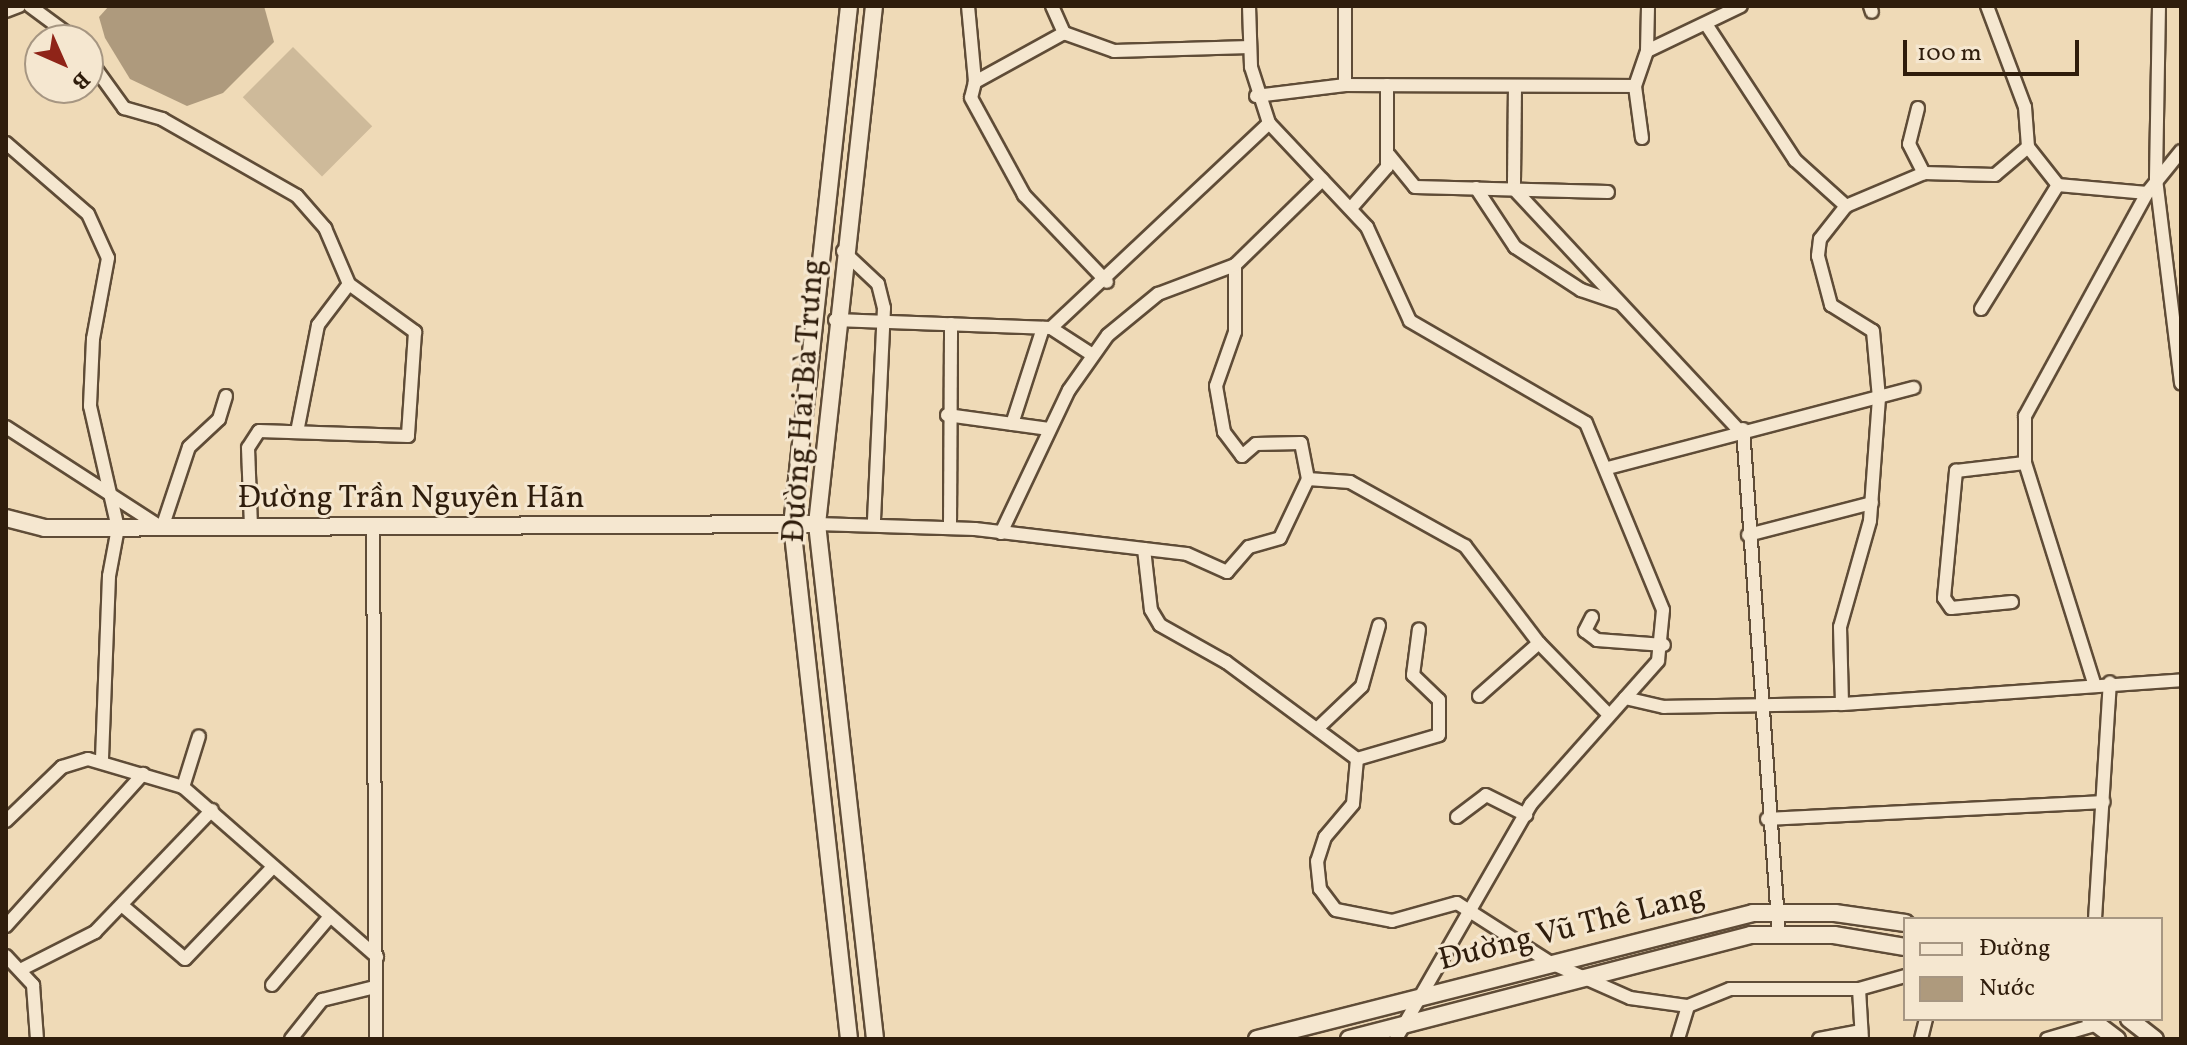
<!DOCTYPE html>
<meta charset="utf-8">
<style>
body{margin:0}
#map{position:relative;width:2187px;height:1045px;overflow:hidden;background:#efdab7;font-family:Vollkorn,serif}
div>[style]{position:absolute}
.green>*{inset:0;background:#ceba9a;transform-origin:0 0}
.water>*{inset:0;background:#ae9a7d}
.roads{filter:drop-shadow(2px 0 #5f4c37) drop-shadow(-2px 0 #5f4c37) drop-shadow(0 2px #5f4c37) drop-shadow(0 -2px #5f4c37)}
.street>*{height:12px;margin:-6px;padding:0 6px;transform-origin:6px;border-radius:6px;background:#f5e7d0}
.secondary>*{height:16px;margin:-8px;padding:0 8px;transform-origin:8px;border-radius:8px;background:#f5e7d0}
span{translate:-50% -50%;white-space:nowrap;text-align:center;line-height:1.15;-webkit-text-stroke:6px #f5e7d0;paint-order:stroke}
.street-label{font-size:32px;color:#2f1d0c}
.frame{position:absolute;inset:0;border:8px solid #2f1d0c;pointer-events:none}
.legend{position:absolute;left:1903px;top:917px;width:260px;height:104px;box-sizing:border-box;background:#f5e7d0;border:2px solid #a69682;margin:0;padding:10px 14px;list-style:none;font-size:24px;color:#2f1d0c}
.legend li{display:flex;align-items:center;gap:16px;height:40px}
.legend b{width:40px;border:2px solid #a69682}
.north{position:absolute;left:24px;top:24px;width:80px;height:80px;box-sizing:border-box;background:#f5e7d0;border:2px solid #a69682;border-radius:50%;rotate:135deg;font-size:22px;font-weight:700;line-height:32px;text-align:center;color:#2f1d0c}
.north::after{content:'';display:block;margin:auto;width:28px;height:36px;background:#8f2418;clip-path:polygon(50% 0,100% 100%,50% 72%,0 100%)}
.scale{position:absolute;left:1903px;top:40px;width:176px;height:36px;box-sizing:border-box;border:4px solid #2f1d0c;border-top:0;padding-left:10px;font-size:24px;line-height:28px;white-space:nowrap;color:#2f1d0c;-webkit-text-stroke:6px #f5e7d0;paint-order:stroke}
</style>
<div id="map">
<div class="green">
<div style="left:293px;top:47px;width:112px;height:71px;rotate:45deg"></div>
</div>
<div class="water">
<div style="clip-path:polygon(109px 6px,264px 6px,274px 42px,223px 93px,187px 106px,130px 79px,105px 38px,99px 17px)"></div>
</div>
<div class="roads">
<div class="street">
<div style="left:30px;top:6px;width:57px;rotate:36.5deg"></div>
<div style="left:968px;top:6px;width:76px;rotate:84.7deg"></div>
<div style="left:1052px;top:6px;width:30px;rotate:66deg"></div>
<div style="left:1064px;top:33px;width:53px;rotate:19.8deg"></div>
<div style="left:1114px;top:51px;width:136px;rotate:-1.7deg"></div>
<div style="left:1249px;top:6px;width:61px;rotate:88.1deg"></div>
<div style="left:1251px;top:67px;width:59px;rotate:72.2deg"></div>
<div style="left:1269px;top:123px;width:143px;rotate:46.7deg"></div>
<div style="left:1367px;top:227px;width:103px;rotate:65.4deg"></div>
<div style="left:1410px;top:321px;width:203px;rotate:30.1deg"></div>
<div style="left:1586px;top:423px;width:202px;rotate:67.6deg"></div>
<div style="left:1663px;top:610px;width:51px;rotate:95.6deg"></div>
<div style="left:1658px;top:661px;width:191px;rotate:131.6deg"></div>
<div style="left:1531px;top:804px;width:271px;rotate:119.9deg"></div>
<div style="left:1345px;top:6px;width:79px;rotate:90deg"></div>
<div style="left:1870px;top:6px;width:6px;rotate:72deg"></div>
<div style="left:1987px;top:6px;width:108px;rotate:69.4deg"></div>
<div style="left:2025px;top:107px;width:40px;rotate:85.7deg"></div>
<div style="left:2028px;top:147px;width:48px;rotate:51.7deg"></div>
<div style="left:2058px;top:185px;width:89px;rotate:5.1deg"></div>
<div style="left:2159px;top:6px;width:173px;rotate:91deg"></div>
<div style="left:2156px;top:179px;width:206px;rotate:83deg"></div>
<div style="left:6px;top:11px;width:14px;rotate:-21deg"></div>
<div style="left:1706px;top:24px;width:163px;rotate:56.8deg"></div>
<div style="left:1795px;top:160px;width:69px;rotate:42deg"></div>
<div style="left:1846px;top:206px;width:85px;rotate:-22.9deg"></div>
<div style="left:1924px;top:173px;width:71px;rotate:1.6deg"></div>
<div style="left:1995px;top:175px;width:43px;rotate:-40.3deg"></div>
<div style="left:1064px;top:33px;width:102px;rotate:151.2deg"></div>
<div style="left:975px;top:82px;width:16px;rotate:104deg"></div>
<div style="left:971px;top:98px;width:111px;rotate:61.3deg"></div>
<div style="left:1024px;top:195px;width:120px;rotate:46.3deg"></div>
<div style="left:1647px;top:51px;width:104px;rotate:-25.6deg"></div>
<div style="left:88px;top:58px;width:62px;rotate:54.2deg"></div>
<div style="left:124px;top:108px;width:40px;rotate:16deg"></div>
<div style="left:162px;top:119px;width:155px;rotate:29.7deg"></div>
<div style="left:297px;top:196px;width:43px;rotate:48.8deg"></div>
<div style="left:325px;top:228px;width:61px;rotate:66.8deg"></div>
<div style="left:349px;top:284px;width:82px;rotate:36deg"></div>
<div style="left:415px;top:332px;width:104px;rotate:93.9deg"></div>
<div style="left:408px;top:436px;width:149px;rotate:-178.1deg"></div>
<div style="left:259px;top:431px;width:20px;rotate:123deg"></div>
<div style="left:248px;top:448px;width:79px;rotate:87.8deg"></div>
<div style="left:1515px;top:86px;width:103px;rotate:90.6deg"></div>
<div style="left:1514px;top:189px;width:330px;rotate:47deg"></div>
<div style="left:1256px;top:96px;width:90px;rotate:-7deg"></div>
<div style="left:1345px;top:85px;width:290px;rotate:0.2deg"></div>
<div style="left:1918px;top:108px;width:37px;rotate:104deg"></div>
<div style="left:1909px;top:144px;width:33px;rotate:63deg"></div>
<div style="left:1642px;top:138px;width:52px;rotate:-97.7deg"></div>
<div style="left:1635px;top:86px;width:37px;rotate:-71deg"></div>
<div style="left:1647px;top:51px;width:45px;rotate:-88.7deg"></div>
<div style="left:6px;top:143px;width:108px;rotate:40.9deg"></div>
<div style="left:88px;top:214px;width:48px;rotate:65.6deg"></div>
<div style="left:108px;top:258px;width:82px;rotate:100.5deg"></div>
<div style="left:93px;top:339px;width:67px;rotate:92.6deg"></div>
<div style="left:90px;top:406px;width:125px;rotate:77.1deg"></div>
<div style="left:118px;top:528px;width:49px;rotate:100.6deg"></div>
<div style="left:109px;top:576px;width:186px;rotate:92.2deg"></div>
<div style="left:1389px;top:155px;width:41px;rotate:50.9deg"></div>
<div style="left:1415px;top:187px;width:193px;rotate:1.5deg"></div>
<div style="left:1476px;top:188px;width:71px;rotate:56.5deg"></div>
<div style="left:1515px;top:247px;width:79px;rotate:33.1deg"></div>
<div style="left:1581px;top:290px;width:39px;rotate:19deg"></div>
<div style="left:1846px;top:206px;width:42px;rotate:128.2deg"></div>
<div style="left:1820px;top:239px;width:17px;rotate:97deg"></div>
<div style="left:1818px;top:256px;width:51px;rotate:75.1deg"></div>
<div style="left:1831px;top:305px;width:49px;rotate:31.8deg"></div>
<div style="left:1873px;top:331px;width:67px;rotate:84.9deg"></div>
<div style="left:1879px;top:398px;width:123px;rotate:94.2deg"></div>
<div style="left:1870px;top:521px;width:110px;rotate:105.8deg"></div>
<div style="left:1840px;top:627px;width:77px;rotate:88.5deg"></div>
<div style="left:1842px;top:704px;width:340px;rotate:-4deg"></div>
<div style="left:1352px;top:207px;width:53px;rotate:-48.8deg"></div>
<div style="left:1387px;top:167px;width:82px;rotate:-90deg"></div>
<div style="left:843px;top:251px;width:48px;rotate:43.3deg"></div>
<div style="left:878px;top:284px;width:25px;rotate:76deg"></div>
<div style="left:884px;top:308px;width:216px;rotate:92.7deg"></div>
<div style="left:1235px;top:265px;width:67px;rotate:90deg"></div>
<div style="left:1235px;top:332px;width:57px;rotate:109.4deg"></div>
<div style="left:1216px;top:386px;width:47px;rotate:80.1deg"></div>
<div style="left:1224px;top:432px;width:30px;rotate:53deg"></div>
<div style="left:1242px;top:456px;width:18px;rotate:-41deg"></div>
<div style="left:1256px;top:444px;width:45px;rotate:-1.3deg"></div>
<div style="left:1301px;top:443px;width:37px;rotate:79deg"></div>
<div style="left:1981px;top:309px;width:146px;rotate:-58.2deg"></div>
<div style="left:835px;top:320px;width:216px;rotate:2.1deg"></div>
<div style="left:1051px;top:328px;width:48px;rotate:33deg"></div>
<div style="left:1051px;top:328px;width:299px;rotate:-43.2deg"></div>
<div style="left:947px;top:415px;width:103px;rotate:7.8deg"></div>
<div style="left:1012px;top:424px;width:101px;rotate:-72.1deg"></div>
<div style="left:6px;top:427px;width:186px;rotate:32.9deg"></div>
<div style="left:162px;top:528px;width:85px;rotate:-71.6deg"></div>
<div style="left:189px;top:447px;width:41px;rotate:-43deg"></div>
<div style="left:219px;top:419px;width:24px;rotate:-73deg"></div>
<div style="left:1743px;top:429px;width:507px;rotate:85.93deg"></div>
<div style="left:297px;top:432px;width:109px;rotate:-78.9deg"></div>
<div style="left:318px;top:325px;width:51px;rotate:-52.9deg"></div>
<div style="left:1608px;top:468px;width:316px;rotate:-14.7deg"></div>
<div style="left:817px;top:524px;width:158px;rotate:1.8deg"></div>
<div style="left:975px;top:529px;width:213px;rotate:6.7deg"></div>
<div style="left:1187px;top:554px;width:44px;rotate:24.2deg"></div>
<div style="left:1227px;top:572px;width:33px;rotate:-49deg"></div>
<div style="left:1249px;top:547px;width:32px;rotate:-16deg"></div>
<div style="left:1280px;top:538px;width:65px;rotate:-64.6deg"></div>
<div style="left:1308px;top:479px;width:42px;rotate:4.1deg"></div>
<div style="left:1350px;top:482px;width:132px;rotate:29.1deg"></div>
<div style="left:1465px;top:546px;width:122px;rotate:52.7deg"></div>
<div style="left:1539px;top:643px;width:100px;rotate:45.8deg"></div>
<div style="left:950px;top:526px;width:202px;rotate:-89.7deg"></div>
<div style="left:373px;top:527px;width:512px;rotate:89.66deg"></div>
<div style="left:1001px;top:533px;width:158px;rotate:-64.6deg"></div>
<div style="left:1069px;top:390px;width:67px;rotate:-54.7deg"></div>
<div style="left:1108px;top:335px;width:65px;rotate:-39.4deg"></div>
<div style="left:1158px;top:294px;width:82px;rotate:-20.6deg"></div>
<div style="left:1235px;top:265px;width:122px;rotate:-44.3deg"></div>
<div style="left:1748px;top:535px;width:128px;rotate:-14.5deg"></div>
<div style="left:1144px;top:549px;width:61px;rotate:83.5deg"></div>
<div style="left:1151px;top:610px;width:17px;rotate:59deg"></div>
<div style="left:1160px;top:625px;width:76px;rotate:29.3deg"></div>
<div style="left:1226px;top:662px;width:163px;rotate:36.5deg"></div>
<div style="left:1357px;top:759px;width:45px;rotate:95.1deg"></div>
<div style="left:1353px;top:804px;width:43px;rotate:130.3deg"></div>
<div style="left:1325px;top:837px;width:25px;rotate:108deg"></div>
<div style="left:1317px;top:861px;width:28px;rotate:84deg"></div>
<div style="left:1320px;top:889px;width:26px;rotate:53deg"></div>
<div style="left:1336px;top:910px;width:57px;rotate:11.1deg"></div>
<div style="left:1392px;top:921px;width:67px;rotate:-15.5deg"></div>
<div style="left:1457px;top:903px;width:112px;rotate:32.6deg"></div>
<div style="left:1551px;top:963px;width:86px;rotate:23.9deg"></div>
<div style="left:1630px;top:998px;width:59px;rotate:7.9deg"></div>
<div style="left:1688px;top:1006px;width:45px;rotate:-22deg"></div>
<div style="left:1730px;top:989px;width:129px"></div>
<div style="left:1859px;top:989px;width:50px;rotate:86.6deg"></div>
<div style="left:2012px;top:602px;width:61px;rotate:174.4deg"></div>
<div style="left:1951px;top:608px;width:12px;rotate:-125deg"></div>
<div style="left:1944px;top:598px;width:128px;rotate:-84.6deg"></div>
<div style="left:1956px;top:471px;width:69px;rotate:-6.6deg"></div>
<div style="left:1592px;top:617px;width:16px;rotate:117deg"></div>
<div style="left:1585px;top:631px;width:15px;rotate:37deg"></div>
<div style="left:1597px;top:640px;width:67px;rotate:4.3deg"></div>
<div style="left:2094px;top:683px;width:231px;rotate:-107.4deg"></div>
<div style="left:2025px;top:463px;width:47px;rotate:-90deg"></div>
<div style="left:2025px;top:416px;width:254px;rotate:-61.3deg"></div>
<div style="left:2147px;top:193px;width:54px;rotate:-51deg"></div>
<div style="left:1479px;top:696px;width:80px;rotate:-41.5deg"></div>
<div style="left:1625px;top:698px;width:40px;rotate:13deg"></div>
<div style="left:1664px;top:707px;width:178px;rotate:-1deg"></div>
<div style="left:1319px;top:727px;width:59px;rotate:-43.6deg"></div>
<div style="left:1362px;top:686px;width:63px;rotate:-74.4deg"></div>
<div style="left:1357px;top:759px;width:85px;rotate:-16.3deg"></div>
<div style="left:1439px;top:735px;width:35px;rotate:-90deg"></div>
<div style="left:1439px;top:700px;width:36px;rotate:-136deg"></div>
<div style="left:1413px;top:675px;width:46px;rotate:-82.6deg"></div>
<div style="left:183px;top:787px;width:53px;rotate:-72.6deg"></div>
<div style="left:1457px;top:817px;width:36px;rotate:-37deg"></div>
<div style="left:1486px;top:795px;width:45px;rotate:26.6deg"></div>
<div style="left:1767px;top:819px;width:337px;rotate:-2.9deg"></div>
<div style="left:6px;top:821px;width:78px;rotate:-44deg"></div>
<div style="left:62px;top:767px;width:27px;rotate:-17deg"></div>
<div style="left:88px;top:759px;width:99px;rotate:16.4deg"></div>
<div style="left:183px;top:787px;width:258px;rotate:41.2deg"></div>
<div style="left:124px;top:907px;width:80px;rotate:40.4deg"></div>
<div style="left:185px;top:959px;width:124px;rotate:-46.3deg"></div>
<div style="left:2095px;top:919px;width:237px;rotate:-86.4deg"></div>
<div style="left:6px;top:926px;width:205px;rotate:-48deg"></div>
<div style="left:6px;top:956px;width:40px;rotate:47deg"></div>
<div style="left:33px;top:985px;width:54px;rotate:85.8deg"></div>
<div style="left:24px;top:968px;width:80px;rotate:-26.9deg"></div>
<div style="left:95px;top:932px;width:169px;rotate:-46.2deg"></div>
<div style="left:272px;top:985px;width:85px;rotate:-49.8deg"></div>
<div style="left:1859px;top:989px;width:48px;rotate:-15.8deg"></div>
<div style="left:291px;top:1039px;width:50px;rotate:-51.5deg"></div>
<div style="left:322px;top:1000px;width:55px;rotate:-13.8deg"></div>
<div style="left:1678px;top:1039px;width:34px;rotate:-73deg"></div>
<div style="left:1819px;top:1039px;width:43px;rotate:-10.8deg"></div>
<div style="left:1921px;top:1039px;width:21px;rotate:-76deg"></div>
<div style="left:2047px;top:1039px;width:53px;rotate:-16.4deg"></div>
</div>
<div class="secondary">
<div style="left:874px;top:6px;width:521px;rotate:96.28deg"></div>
<div style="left:817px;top:524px;width:518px;rotate:83.57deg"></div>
<div style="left:6px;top:518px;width:40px;rotate:14.4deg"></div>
<div style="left:45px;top:528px;width:772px;rotate:-0.3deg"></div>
<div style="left:2090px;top:1019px;width:34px;rotate:37deg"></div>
<div style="left:2129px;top:1019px;width:33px;rotate:38deg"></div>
<div style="left:849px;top:1039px;width:517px;rotate:-96.33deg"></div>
<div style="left:792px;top:525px;width:522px;rotate:-83.73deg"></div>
<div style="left:1257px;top:1039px;width:512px;rotate:-14.25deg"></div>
<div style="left:1753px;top:913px;width:82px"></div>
<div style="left:1835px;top:913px;width:71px;rotate:8.1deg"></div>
<div style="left:1349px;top:1039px;width:415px;rotate:-14.5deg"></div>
<div style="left:1751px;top:935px;width:83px"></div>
<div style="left:1834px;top:935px;width:72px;rotate:9.6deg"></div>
</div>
</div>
<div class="street-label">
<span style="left:805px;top:401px;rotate:-86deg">Đường Hai Bà Trưng</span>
<span style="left:411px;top:499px">Đường Trần Nguyên Hãn</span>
<span style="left:1572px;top:929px;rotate:-14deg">Đường Vũ Thê Lang</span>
</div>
<div class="frame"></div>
<ul class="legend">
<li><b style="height:10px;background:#f5e7d0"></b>Đường</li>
<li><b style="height:22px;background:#ae9a7d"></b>Nước</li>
</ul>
<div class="north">B</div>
<div class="scale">100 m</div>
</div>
